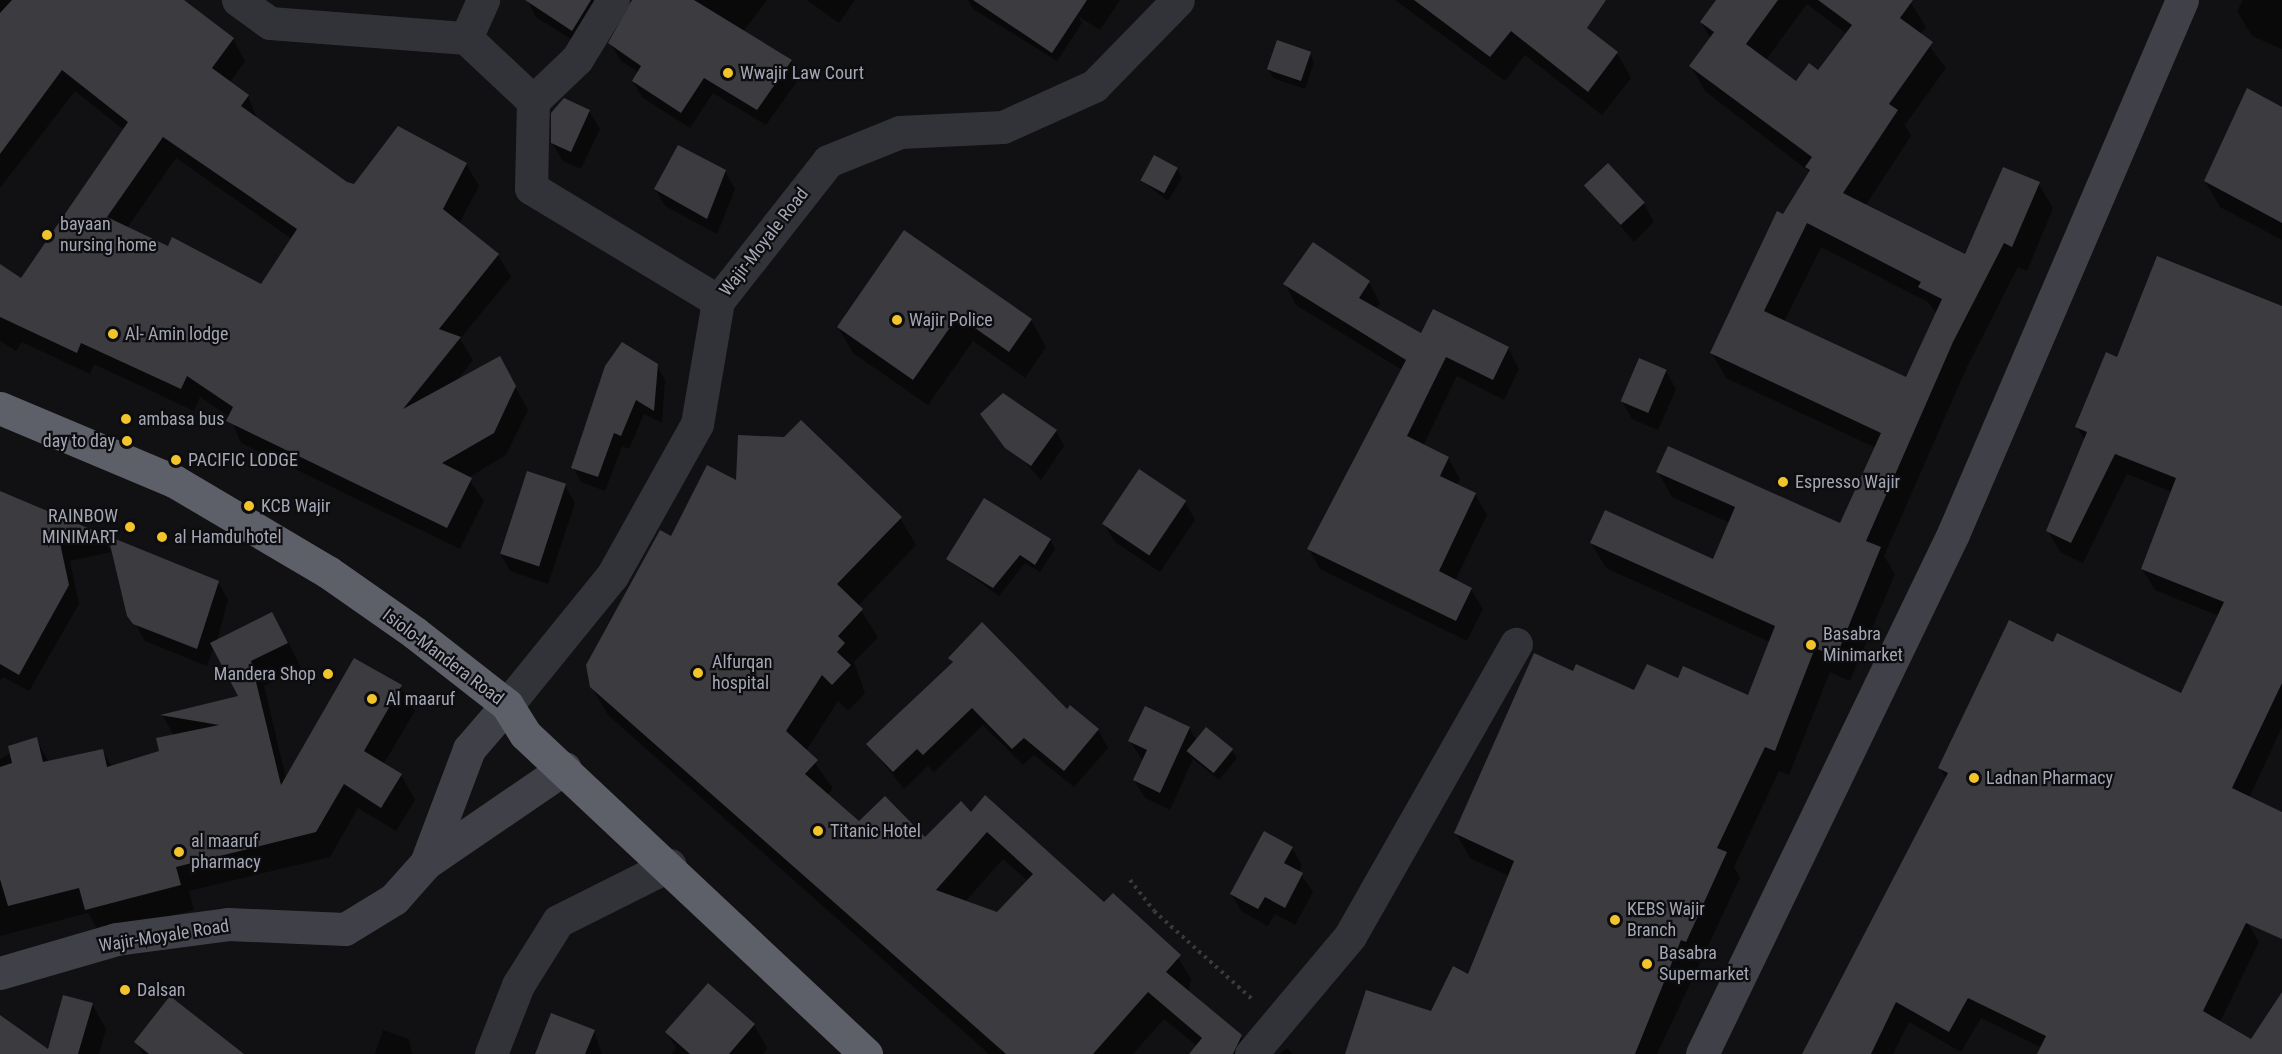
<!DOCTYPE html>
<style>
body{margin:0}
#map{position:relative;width:2282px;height:1054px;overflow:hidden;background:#111113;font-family:"Roboto Condensed",sans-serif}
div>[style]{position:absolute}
.shadow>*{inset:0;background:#0007}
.building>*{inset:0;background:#3c3b40;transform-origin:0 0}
.path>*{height:4px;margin-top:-2px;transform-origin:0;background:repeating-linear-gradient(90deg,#38393f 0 3px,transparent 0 7.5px)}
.street>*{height:33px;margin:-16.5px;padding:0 16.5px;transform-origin:16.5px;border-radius:16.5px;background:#323338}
.secondary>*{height:33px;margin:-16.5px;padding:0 16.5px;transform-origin:16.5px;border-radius:16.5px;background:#404148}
.highway>*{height:33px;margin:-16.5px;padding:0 16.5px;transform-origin:16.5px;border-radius:16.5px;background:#5e6069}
.dots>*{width:16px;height:16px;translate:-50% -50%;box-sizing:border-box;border:3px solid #0d0c0e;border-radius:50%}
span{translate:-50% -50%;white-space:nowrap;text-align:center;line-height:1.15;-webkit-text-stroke:4.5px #0d0c0e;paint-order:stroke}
.poi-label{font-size:18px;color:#a3a6b4}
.left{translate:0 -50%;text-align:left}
.right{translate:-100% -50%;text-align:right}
.street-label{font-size:18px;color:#a3a6b4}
</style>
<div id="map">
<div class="shadow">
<div style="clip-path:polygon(evenodd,0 0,180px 0,233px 39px,245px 61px,230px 82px,248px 96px,258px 121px,346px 184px,355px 185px,399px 128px,466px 164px,479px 186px,459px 224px,498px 255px,511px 277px,460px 339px,473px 360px,455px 383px,514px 385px,528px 410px,506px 455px,468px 478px,484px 501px,460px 549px,241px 443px,230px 417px,200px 397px,194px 411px,94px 364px,90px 374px,22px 342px,16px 351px,0 341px,0 266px,22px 280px,124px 130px,75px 91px,0 188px,0 0,176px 158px,292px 239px,261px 286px,127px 228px,176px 158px)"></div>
<div style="clip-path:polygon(527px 0,613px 0,582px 46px,536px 17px)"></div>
<div style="clip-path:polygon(634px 0,767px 0,743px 32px,791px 61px,800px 77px,766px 125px,713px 93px,690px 128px,643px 98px,633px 82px,639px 73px,620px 60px,610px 43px)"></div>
<div style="clip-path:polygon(807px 0,855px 0,839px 23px)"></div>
<div style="clip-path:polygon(968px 0,1120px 0,1100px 30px,1078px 16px,1082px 23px,1057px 61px,973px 9px)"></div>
<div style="clip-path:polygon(1395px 0,1549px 0,1617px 53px,1631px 78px,1602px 115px,1525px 55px,1505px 81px)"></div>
<div style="clip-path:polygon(evenodd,1718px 0,1909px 0,1926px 27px,1920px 34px,1946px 68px,1905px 125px,1911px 136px,1865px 206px,1966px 257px,2038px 183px,2053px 208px,2027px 271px,2018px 267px,1967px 367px,1884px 556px,1895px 574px,1850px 681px,1830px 672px,1789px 775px,1779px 771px,1734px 867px,1740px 878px,1657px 1054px,1347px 1054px,1432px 1013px,1469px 976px,1509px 876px,1470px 858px,1456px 833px,1574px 672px,1635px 692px,1679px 680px,1749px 697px,1770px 642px,1606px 568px,1591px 543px,1714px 561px,1730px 523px,1672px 497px,1658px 472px,1841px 525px,1876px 448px,1726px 378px,1712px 353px,1811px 173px,1705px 91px,1691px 66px,1711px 39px,1701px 22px,1718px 0,1807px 4px,1847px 34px,1819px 72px,1797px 83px,1766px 60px,1807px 4px,1718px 0,1821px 247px,1928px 302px,1937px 314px,1906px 379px,1784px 322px,1821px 247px)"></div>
<div style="clip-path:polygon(2243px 0,2282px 0,2282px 49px,2252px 36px,2237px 11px)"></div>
<div style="clip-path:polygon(1310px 54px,1314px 62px,1305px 89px,1273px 78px,1268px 69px)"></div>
<div style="clip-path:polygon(2282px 109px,2282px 240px,2220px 207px,2205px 181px)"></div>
<div style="clip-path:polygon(589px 111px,600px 129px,581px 169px,563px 161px,552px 143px)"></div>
<div style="clip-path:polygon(1177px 169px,1182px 178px,1168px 201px,1141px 180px)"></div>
<div style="clip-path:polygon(725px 172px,735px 189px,717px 234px,665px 206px,655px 189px)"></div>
<div style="clip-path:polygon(1587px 186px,1644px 204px,1654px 222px,1634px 242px)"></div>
<div style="clip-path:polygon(905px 232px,1031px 320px,1046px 347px,1025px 378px,973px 341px,928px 405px,853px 353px,838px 327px)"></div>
<div style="clip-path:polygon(1369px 282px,1380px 303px,1376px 309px,1422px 335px,1508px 348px,1519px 369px,1504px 400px,1457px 376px,1423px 446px,1448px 458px,1460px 479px,1457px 485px,1475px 494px,1487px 515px,1455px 581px,1471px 589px,1483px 609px,1467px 641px,1320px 569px,1309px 549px,1402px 370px,1296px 305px,1285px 284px)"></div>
<div style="clip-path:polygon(2282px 307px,2282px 727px,2249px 798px,2282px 813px,2282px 902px,2246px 921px,2259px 942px,2220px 1022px,2251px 1041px,2282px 998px,2282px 1054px,2039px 1054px,2042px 1048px,1981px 1018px,1961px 1052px,1909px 1022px,1893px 1054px,1803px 1054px,1946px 779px,1940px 768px,2054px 644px,2182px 695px,2219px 616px,2155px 590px,2142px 569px,2172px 492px,2127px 474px,2083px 563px,2060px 552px,2048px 531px,2085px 441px,2077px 427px,2118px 359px)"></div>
<div style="clip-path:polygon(657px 365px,665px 380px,662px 423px,644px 414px,629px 449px,622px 446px,605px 491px,581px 482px,573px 467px)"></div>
<div style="clip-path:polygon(1666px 371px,1676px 389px,1658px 430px,1632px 419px,1622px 401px)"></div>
<div style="clip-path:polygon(982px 414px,1056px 431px,1064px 446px,1041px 480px)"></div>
<div style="clip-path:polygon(evenodd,738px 482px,900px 518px,916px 545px,858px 606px,878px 637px,854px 662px,865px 693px,848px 711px,838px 701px,806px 751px,833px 788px,827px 795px,859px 823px,925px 839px,971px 814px,1174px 951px,1191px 979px,1188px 993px,1241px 1036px,1251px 1054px,1191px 1054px,1197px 1046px,1164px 1019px,1133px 1054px,989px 1054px,608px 715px,591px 686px,671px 538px,738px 482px,1003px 859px,1028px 881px,998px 914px,965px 902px,1003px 859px)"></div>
<div style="clip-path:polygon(565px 486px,575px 503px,548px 584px,510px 571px,500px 553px)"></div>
<div style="clip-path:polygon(0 493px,101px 535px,111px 552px,70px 561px,79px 604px,29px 691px,3px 677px,0 682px)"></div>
<div style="clip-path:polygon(1185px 502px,1195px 520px,1160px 572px,1115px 542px,1104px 524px)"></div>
<div style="clip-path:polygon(1050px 540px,1055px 549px,1040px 572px,1025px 563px,999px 596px,948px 559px)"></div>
<div style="clip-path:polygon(218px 582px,228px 600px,217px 641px,286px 638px,301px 668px,264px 686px,286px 778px,400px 687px,415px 711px,383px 765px,401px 775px,415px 800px,396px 831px,358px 808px,330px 857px,189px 891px,194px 910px,100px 934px,88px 913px,0 936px,0 759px,36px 739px,49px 762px,103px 751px,112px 767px,161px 752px,174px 736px,163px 716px,240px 697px,214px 647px,207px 666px,145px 641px,135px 623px)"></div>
<div style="clip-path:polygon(950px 658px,1067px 711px,1098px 730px,1108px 748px,1074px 787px,1034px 755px,1023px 765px,983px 725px,934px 772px,928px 766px,904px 789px,868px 744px,953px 664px)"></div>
<div style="clip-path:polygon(1189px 728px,1197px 741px,1232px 750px,1237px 758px,1219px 780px,1193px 759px,1170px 810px,1145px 798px,1134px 780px,1143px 761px,1130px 741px)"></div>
<div style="clip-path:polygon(1292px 848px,1302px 865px,1299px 872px,1313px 892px,1295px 925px,1275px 914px,1268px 926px,1242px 912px,1231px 894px)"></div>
<div style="clip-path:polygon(92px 1004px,106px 1029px,99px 1054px,0 1054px,0 1030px,49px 1051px)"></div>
<div style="clip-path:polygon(552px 1015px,594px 1031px,602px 1054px,534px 1054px)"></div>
<div style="clip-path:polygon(754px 1025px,767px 1048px,763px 1054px,672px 1054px,676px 1048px,667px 1033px)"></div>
<div style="clip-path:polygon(383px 1030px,409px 1039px,412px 1054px,375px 1054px)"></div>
<div style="clip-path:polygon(136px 1042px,242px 1054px,143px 1054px)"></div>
<div style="clip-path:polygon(1287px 1048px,1293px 1054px,1280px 1054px)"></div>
</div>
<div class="building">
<div style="clip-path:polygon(evenodd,12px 0,184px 0,234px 38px,212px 68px,249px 95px,241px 106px,347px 182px,354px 184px,398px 126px,467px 163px,443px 209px,499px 254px,439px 329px,461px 337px,403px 409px,500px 356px,516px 386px,494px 433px,442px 463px,472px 478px,447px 528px,226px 421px,233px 407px,187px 376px,181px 389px,81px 343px,77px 353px,0 317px,0 264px,21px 278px,128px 122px,62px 70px,0 154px,0 13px,12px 0,163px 137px,297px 229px,261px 284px,172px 237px,168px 246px,107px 217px,163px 137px)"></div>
<div style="clip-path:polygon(525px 0,591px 0,572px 31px)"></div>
<div style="clip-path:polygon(632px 0,694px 0,792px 60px,757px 110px,704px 78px,681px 113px,632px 81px,641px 66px,608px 43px)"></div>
<div style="clip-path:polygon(973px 0,1087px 0,1052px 53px)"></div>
<div style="clip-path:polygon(1414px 0,1606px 0,1587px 28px,1618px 52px,1588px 92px,1511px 31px,1490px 57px)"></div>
<div style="clip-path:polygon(evenodd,1716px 0,1778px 0,1746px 44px,1796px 81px,1809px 63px,1818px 70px,1852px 25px,1818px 0,1913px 0,1900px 18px,1933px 42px,1889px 104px,1898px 110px,1843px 193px,1965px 254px,2003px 167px,2040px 182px,2012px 247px,2004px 243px,1953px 342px,1866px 541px,1881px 547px,1836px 657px,1815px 648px,1775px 751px,1765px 747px,1717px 848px,1727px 852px,1686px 942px,1681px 940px,1635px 1054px,1345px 1054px,1366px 990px,1431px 1011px,1453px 966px,1468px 974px,1514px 861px,1454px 833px,1534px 653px,1573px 671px,1576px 664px,1634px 690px,1647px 664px,1678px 678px,1683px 666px,1748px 695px,1775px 626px,1590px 543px,1605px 510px,1713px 559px,1735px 507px,1656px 472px,1668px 446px,1840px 523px,1881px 433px,1710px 353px,1777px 211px,1783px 214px,1810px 170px,1805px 167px,1812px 157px,1689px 66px,1714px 32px,1700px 22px,1716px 0,1807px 223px,1921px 282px,1918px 287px,1942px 299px,1906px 377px,1764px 311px,1807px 223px)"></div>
<div style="left:1277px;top:40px;width:36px;height:31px;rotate:19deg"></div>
<div style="clip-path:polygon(2247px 88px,2282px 107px,2282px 223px,2204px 181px)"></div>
<div style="clip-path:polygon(564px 98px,590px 110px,571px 152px,551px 143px,551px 113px)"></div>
<div style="clip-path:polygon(678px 145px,726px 170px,707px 219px,654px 189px)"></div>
<div style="left:1154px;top:155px;width:27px;height:29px;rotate:28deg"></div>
<div style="left:1608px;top:163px;width:54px;height:33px;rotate:47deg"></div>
<div style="clip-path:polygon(904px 230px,1032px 319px,1009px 352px,958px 316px,913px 380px,837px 327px)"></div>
<div style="clip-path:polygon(1313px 242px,1370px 281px,1359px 298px,1421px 333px,1433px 309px,1509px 347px,1493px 380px,1446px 357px,1407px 436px,1449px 457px,1440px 476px,1476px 493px,1439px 571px,1472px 588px,1456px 621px,1307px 549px,1406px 360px,1283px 284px)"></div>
<div style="clip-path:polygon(2157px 256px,2282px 306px,2282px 683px,2232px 788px,2282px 812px,2282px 939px,2246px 923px,2203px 1011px,2251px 1039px,2282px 992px,2282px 1054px,2037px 1054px,2046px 1036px,1968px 998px,1949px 1032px,1896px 1002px,1871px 1054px,1802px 1054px,1948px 773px,1938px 768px,2009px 620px,2053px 642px,2057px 633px,2181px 693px,2224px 602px,2141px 569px,2176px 478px,2115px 454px,2071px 543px,2046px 531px,2087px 432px,2075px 427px,2106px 352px,2117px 357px)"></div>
<div style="clip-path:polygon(622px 342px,658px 364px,654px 411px,636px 400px,621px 436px,614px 433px,598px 477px,571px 468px,605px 366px)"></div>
<div style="left:1639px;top:358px;width:30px;height:47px;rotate:23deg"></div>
<div style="clip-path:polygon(1003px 393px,1057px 430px,1031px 466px,1005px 448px,980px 414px)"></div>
<div style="clip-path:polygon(evenodd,801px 420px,902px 517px,837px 584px,863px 609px,838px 636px,845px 643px,837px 652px,851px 665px,832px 685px,822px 675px,786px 731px,818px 760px,805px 774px,859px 821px,885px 796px,925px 837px,961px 801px,971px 812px,985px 795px,1104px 902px,1113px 893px,1181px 955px,1166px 972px,1242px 1035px,1233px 1054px,1189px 1054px,1202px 1038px,1148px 992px,1093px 1054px,1006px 1054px,590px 687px,586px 665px,660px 530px,671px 536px,707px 465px,736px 480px,738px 435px,784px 437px,801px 420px,987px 832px,1033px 874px,997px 912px,936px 890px,987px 832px)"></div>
<div style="left:1139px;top:469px;width:57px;height:66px;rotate:34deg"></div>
<div style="left:527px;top:471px;width:41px;height:87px;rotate:18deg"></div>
<div style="clip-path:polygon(0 491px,102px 534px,60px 543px,69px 585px,19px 675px,0 664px)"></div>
<div style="clip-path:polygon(984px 498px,1051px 539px,1035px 565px,1020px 555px,993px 588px,946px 559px)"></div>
<div style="clip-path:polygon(108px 536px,219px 581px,197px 649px,133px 624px,127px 616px)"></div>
<div style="clip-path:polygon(272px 612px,288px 643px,251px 661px,281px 785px,354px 658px,402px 685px,364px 751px,402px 774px,381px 808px,344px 784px,316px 832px,176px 867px,181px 885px,85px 910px,79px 888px,8px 906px,0 879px,0 767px,12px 763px,8px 746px,37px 737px,43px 762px,103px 749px,107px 767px,159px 751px,156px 738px,219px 725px,160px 715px,238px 696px,210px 643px)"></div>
<div style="clip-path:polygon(982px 622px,1067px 709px,1070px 705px,1099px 729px,1064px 771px,1024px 738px,1012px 749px,972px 708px,923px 755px,917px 749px,893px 772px,866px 744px,953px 662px,948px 658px)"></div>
<div style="clip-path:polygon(1145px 706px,1190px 727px,1160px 793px,1133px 780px,1147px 750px,1128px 741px)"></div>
<div style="left:1206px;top:727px;width:35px;height:31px;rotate:39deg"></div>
<div style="clip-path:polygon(1264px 831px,1293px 847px,1284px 863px,1303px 873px,1285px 908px,1265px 897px,1258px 909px,1230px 894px)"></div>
<div style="clip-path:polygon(708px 983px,755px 1024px,729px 1054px,690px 1054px,665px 1032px)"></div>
<div style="clip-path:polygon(63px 995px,93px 1003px,78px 1054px,0 1054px,0 1015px,48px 1049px)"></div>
<div style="clip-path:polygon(170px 996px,244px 1054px,149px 1054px,134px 1042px)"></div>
<div style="clip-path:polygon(551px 1013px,595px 1030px,585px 1054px,535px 1054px)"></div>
</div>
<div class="path">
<div style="left:1130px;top:880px;width:39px;rotate:52deg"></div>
<div style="left:1154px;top:911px;width:132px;rotate:41.9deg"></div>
</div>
<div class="street">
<div style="left:238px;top:0;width:39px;rotate:36deg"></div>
<div style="left:270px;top:23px;width:197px;rotate:4.4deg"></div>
<div style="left:466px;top:38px;width:92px;rotate:43.2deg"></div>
<div style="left:533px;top:101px;width:87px;rotate:91.3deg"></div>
<div style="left:531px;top:188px;width:218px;rotate:31.1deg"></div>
<div style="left:466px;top:38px;width:42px;rotate:-65.9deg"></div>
<div style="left:533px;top:101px;width:61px;rotate:-43.7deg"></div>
<div style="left:577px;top:59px;width:69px;rotate:-58.6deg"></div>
<div style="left:507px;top:705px;width:166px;rotate:-50.9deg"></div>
<div style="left:612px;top:576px;width:174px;rotate:-60.8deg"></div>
<div style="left:697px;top:424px;width:125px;rotate:-80.3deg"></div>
<div style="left:718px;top:301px;width:178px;rotate:-51.8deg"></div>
<div style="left:828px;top:161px;width:78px;rotate:-21.9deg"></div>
<div style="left:900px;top:132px;width:103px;rotate:-2.8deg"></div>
<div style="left:1003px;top:127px;width:100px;rotate:-24.3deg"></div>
<div style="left:1094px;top:86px;width:120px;rotate:-45.7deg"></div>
<div style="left:491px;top:1054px;width:74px;rotate:-68.6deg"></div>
<div style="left:518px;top:985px;width:75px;rotate:-58deg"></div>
<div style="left:558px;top:921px;width:125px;rotate:-26.6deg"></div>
<div style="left:1251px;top:1054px;width:154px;rotate:-50deg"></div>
<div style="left:1350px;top:936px;width:336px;rotate:-60.4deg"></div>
</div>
<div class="secondary">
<div style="left:426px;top:863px;width:122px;rotate:-69.3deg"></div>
<div style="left:469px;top:749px;width:58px;rotate:-49.2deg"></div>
<div style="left:0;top:973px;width:121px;rotate:-16.3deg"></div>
<div style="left:116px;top:939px;width:113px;rotate:-7.6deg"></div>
<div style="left:228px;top:924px;width:117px;rotate:2.4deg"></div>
<div style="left:345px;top:929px;width:57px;rotate:-31.5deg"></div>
<div style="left:394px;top:899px;width:48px;rotate:-48.4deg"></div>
<div style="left:426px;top:863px;width:168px;rotate:-34.4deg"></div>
<div style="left:1702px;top:1054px;width:577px;rotate:-64.23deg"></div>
<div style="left:1953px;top:534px;width:581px;rotate:-66.79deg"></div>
</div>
<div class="highway">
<div style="left:0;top:408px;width:189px;rotate:22.8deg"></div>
<div style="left:174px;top:481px;width:179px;rotate:30.6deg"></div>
<div style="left:328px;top:572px;width:106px;rotate:35deg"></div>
<div style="left:415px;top:633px;width:117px;rotate:38deg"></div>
<div style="left:507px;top:705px;width:34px;rotate:58deg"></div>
<div style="left:525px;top:734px;width:468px;rotate:43.2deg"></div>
</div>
<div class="dots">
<div style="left:728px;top:73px;background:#f1c42b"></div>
<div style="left:47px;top:235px;background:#f1c42b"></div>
<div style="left:897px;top:320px;background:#f1c42b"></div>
<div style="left:113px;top:334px;background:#f1c42b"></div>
<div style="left:126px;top:419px;background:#f1c42b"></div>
<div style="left:127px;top:441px;background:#f1c42b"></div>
<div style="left:176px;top:460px;background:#f1c42b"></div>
<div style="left:1783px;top:482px;background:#f1c42b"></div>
<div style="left:249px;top:506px;background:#f1c42b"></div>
<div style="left:130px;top:527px;background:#f1c42b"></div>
<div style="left:162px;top:537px;background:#f1c42b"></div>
<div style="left:1811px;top:645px;background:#f1c42b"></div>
<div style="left:698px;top:673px;background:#f1c42b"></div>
<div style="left:328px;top:674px;background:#f1c42b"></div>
<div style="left:372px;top:699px;background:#f1c42b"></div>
<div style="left:1974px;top:778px;background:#f1c42b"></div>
<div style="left:818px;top:831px;background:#f1c42b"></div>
<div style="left:179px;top:852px;background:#f1c42b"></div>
<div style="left:1615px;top:920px;background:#f1c42b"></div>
<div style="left:1647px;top:964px;background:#f1c42b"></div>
<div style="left:125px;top:990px;background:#f1c42b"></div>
</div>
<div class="poi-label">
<span class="left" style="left:740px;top:73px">Wwajir Law Court</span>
<span class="left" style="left:60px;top:235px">bayaan<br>nursing home</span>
<span class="left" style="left:909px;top:320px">Wajir Police</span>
<span class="left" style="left:125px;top:334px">Al- Amin lodge</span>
<span class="left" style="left:138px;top:419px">ambasa bus</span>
<span class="right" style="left:115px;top:441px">day to day</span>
<span class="left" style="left:188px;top:460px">PACIFIC LODGE</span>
<span class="left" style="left:1795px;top:482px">Espresso Wajir</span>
<span class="left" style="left:261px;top:506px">KCB Wajir</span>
<span class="right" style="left:118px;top:527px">RAINBOW<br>MINIMART</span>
<span class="left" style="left:174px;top:537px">al Hamdu hotel</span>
<span class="left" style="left:1823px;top:645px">Basabra<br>Minimarket</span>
<span class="left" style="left:712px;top:673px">Alfurqan<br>hospital</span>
<span class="right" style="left:316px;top:674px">Mandera Shop</span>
<span class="left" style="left:386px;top:699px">Al maaruf</span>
<span class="left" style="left:1986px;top:778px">Ladnan Pharmacy</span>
<span class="left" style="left:830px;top:831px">Titanic Hotel</span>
<span class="left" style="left:191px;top:852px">al maaruf<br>pharmacy</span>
<span class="left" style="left:1627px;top:920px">KEBS Wajir<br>Branch</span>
<span class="left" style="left:1659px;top:964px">Basabra<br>Supermarket</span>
<span class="left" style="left:137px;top:990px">Dalsan</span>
</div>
<div class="street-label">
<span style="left:764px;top:242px;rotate:-52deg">Wajir-Moyale Road</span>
<span style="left:443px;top:657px;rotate:37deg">Isiolo-Mandera Road</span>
<span style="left:164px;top:936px;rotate:-9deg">Wajir-Moyale Road</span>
</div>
</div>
